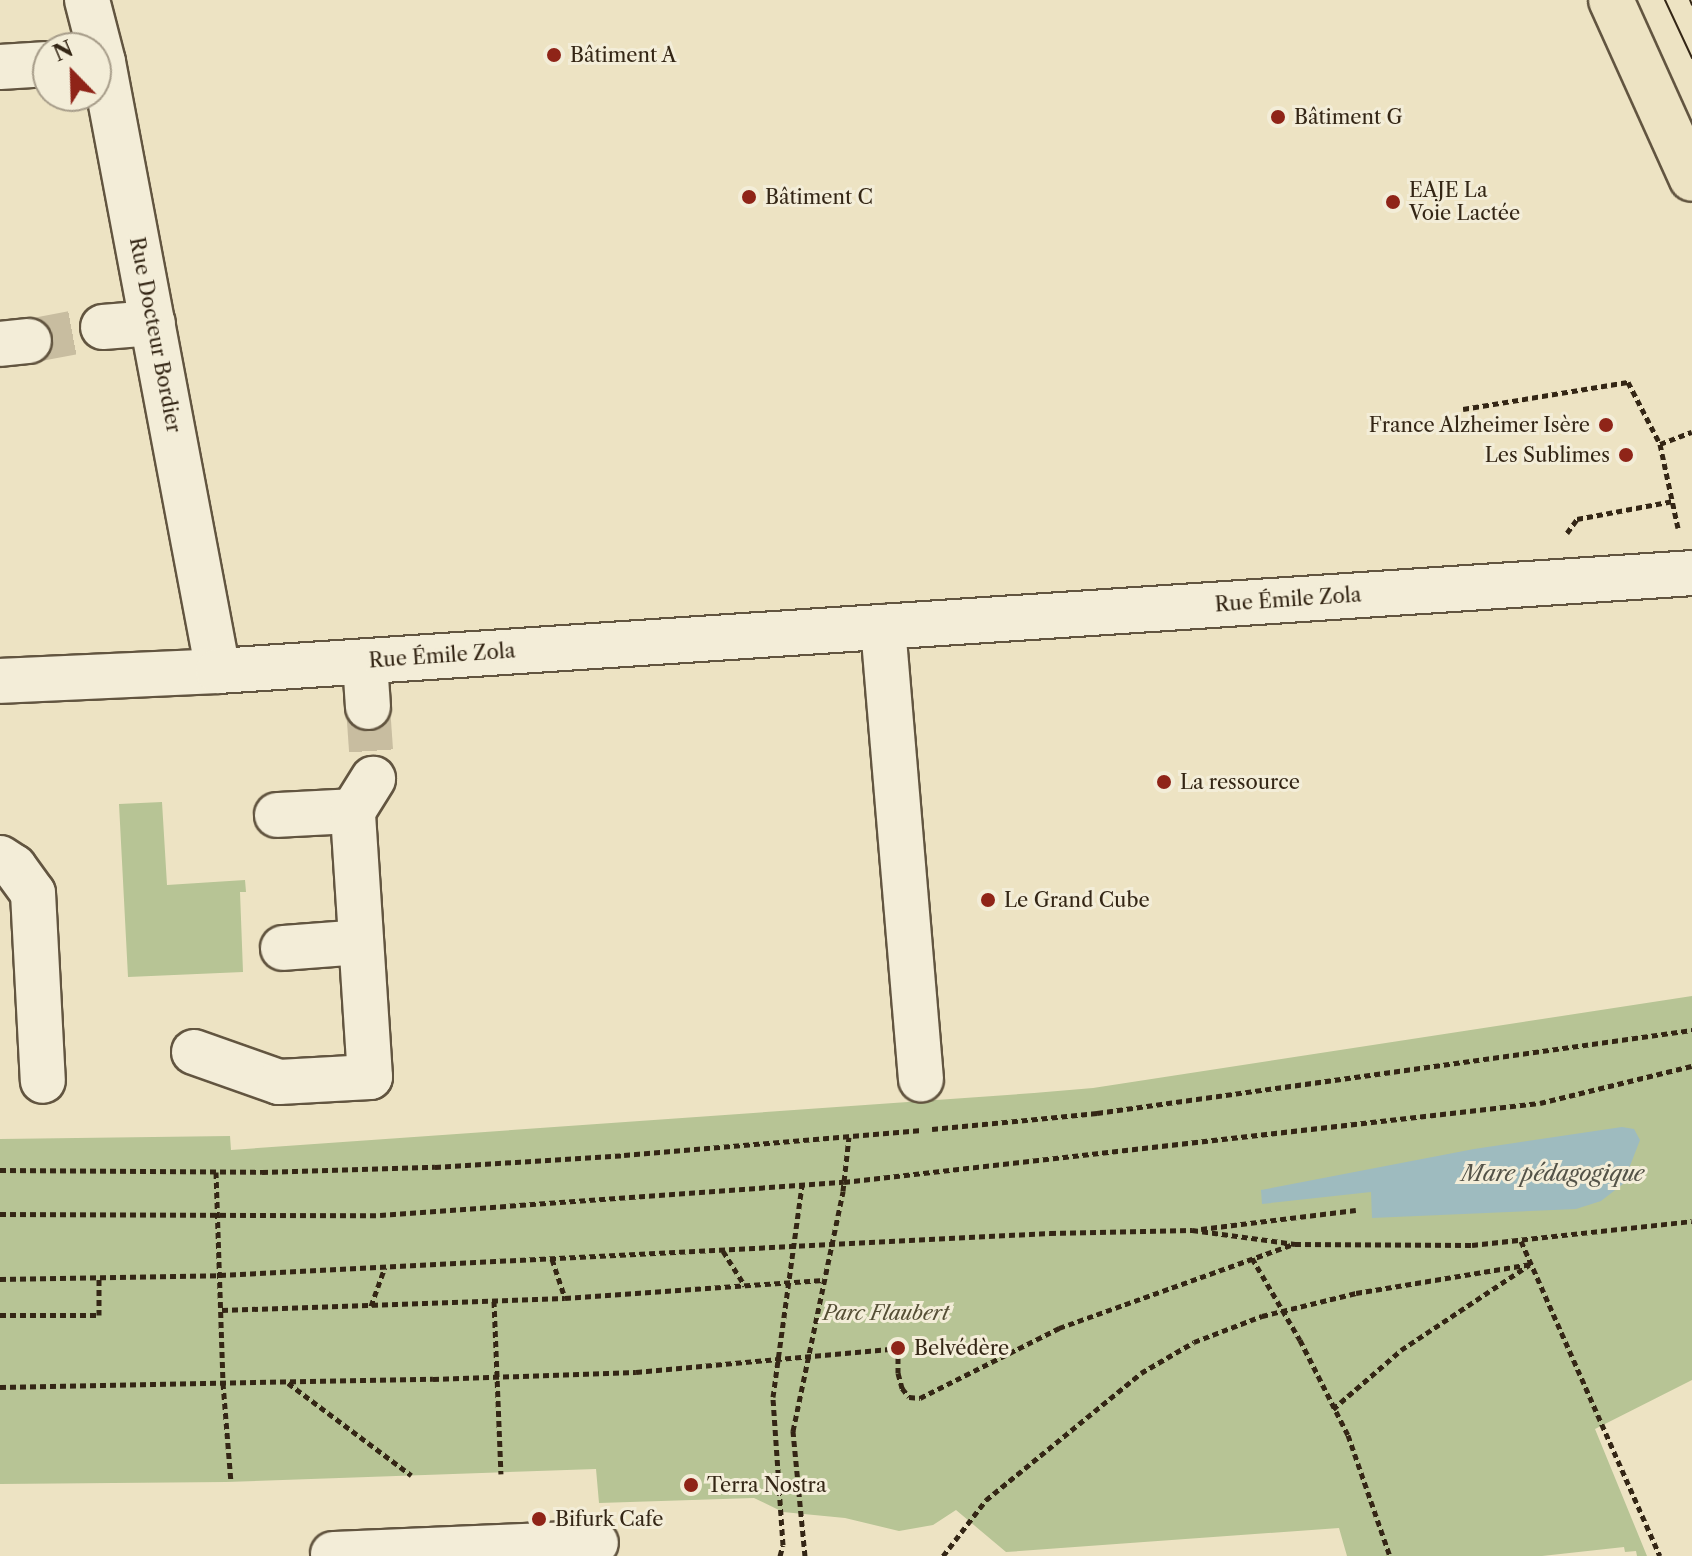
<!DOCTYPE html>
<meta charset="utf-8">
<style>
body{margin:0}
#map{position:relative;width:1692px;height:1556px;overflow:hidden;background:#ede3c3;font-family:"Libre Caslon Text",serif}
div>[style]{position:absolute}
.green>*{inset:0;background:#b7c495}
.water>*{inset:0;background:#9ebbbf}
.minor-tunnel>*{height:44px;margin-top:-22px;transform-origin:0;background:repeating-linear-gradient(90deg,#c8bda0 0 44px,transparent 0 66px)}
.path>*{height:5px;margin-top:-2.5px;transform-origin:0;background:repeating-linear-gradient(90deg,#342615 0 6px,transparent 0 10px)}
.roads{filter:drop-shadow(2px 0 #625540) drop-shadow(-2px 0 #625540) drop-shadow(0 2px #625540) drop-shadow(0 -2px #625540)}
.minor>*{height:44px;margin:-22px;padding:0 22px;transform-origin:22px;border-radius:22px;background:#f3edd8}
.major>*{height:44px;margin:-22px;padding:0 22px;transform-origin:22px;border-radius:22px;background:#ede3c3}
.tram>*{height:2px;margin:-1px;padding:0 1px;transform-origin:1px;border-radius:1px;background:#342615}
.dots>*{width:22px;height:22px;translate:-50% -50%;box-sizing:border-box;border:4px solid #f3edd8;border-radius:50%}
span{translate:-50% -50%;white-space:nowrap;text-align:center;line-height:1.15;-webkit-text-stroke:6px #f3edd8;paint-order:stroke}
.poi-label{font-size:20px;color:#342615}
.left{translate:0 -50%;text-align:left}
.right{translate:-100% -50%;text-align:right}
.street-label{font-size:20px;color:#342615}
.park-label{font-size:20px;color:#554e35;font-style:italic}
.water-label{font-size:22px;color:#545348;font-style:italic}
.north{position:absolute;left:32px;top:32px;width:80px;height:80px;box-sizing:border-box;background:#f3edd8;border:2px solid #a79d8a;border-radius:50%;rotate:337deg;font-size:22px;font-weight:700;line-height:32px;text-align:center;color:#342615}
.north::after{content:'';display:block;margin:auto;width:28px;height:36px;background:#8f2418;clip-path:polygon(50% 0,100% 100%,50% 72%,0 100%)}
</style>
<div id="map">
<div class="green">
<div style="clip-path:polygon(162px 802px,167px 885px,245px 880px,246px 892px,240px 892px,243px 972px,128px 977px,119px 804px)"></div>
<div style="clip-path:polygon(1692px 996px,1692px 1380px,1595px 1429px,1647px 1556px,1637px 1556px,1636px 1551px,1625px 1552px,1624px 1547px,1542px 1556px,1347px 1556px,1339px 1528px,1006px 1552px,956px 1510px,933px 1525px,899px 1531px,845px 1518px,783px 1512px,754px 1498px,599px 1503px,596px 1469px,226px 1482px,0 1484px,0 1139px,230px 1136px,231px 1150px,1034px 1093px,1093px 1088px)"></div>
</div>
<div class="water">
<div style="clip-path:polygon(1622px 1127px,1634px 1129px,1640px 1140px,1623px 1184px,1601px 1201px,1576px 1209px,1372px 1218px,1371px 1192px,1262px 1204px,1261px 1190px,1474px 1149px)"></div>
</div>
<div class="minor-tunnel">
<div style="left:29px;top:341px;width:75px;rotate:-10.7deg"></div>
<div style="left:368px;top:707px;width:72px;rotate:86deg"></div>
</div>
<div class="path">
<div style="left:1463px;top:409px;width:167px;rotate:-9.3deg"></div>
<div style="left:1628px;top:382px;width:70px;rotate:62.7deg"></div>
<div style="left:1678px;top:528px;width:86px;rotate:-102.1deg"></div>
<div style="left:1660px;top:444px;width:34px;rotate:-21deg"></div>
<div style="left:1567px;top:533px;width:17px;rotate:-54deg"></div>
<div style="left:1577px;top:519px;width:98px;rotate:-10.6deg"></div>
<div style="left:932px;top:1129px;width:166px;rotate:-5.5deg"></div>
<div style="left:1097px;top:1113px;width:601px;rotate:-7.94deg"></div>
<div style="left:0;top:1170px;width:262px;rotate:0.4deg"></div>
<div style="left:262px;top:1172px;width:173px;rotate:-1.7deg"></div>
<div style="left:435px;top:1167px;width:189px;rotate:-3.6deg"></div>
<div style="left:624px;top:1155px;width:299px;rotate:-4.8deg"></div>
<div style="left:216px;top:1172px;width:211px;rotate:88.1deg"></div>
<div style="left:223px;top:1383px;width:99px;rotate:85.4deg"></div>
<div style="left:0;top:1214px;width:380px;rotate:0.2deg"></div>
<div style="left:380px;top:1215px;width:465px;rotate:-4.1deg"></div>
<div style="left:844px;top:1182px;width:700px;rotate:-6.48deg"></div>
<div style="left:1540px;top:1103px;width:156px;rotate:-13.7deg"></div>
<div style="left:1201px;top:1229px;width:156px;rotate:-7deg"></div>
<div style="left:1521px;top:1241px;width:344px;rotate:66.2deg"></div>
<div style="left:723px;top:1251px;width:41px;rotate:57.8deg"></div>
<div style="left:1252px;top:1258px;width:95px;rotate:59.7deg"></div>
<div style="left:1300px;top:1340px;width:106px;rotate:63.2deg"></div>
<div style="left:1348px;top:1435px;width:128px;rotate:70.9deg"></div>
<div style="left:552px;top:1259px;width:41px;rotate:71.6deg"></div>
<div style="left:0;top:1279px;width:220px;rotate:-1deg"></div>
<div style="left:220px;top:1275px;width:831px;rotate:-2.9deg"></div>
<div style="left:1050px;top:1233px;width:142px;rotate:-1.2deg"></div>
<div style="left:1192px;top:1230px;width:104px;rotate:7.7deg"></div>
<div style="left:1295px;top:1244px;width:177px;rotate:0.3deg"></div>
<div style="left:1472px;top:1245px;width:221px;rotate:-6.2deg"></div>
<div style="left:494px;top:1301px;width:173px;rotate:87.7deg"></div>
<div style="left:371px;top:1306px;width:41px;rotate:-70.3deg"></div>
<div style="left:222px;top:1310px;width:343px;rotate:-2deg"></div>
<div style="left:565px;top:1298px;width:259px;rotate:-4deg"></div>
<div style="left:0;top:1315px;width:99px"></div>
<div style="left:99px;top:1315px;width:36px;rotate:-90deg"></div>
<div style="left:288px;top:1383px;width:154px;rotate:36.8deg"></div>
<div style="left:0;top:1387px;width:433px;rotate:-1.1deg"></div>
<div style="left:433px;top:1379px;width:203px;rotate:-2deg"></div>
<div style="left:636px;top:1372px;width:263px;rotate:-5.2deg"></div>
<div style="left:898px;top:1348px;width:25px;rotate:90deg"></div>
<div style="left:898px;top:1373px;width:16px;rotate:75deg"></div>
<div style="left:902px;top:1388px;width:11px;rotate:52deg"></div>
<div style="left:909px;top:1397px;width:11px;rotate:5deg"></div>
<div style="left:920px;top:1398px;width:156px;rotate:-26.7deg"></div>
<div style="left:1059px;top:1328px;width:249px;rotate:-19.7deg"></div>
<div style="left:1333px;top:1409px;width:90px;rotate:-40.9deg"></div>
<div style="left:1401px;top:1350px;width:154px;rotate:-33.6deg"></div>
<div style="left:780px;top:1556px;width:11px;rotate:-75deg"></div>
<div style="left:783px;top:1545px;width:148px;rotate:-93.9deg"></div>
<div style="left:773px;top:1397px;width:214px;rotate:-82.2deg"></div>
<div style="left:805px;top:1556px;width:126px;rotate:-95.5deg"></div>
<div style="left:793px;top:1431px;width:245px;rotate:-78.2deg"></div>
<div style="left:843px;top:1191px;width:54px;rotate:-83.7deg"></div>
<div style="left:943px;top:1556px;width:71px;rotate:-52.5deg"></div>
<div style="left:986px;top:1500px;width:200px;rotate:-39.3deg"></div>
<div style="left:1141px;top:1373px;width:61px;rotate:-30.3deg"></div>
<div style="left:1194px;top:1342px;width:73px;rotate:-20.9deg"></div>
<div style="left:1262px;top:1316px;width:97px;rotate:-13.7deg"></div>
<div style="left:1356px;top:1293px;width:177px;rotate:-9.4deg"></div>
</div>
<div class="roads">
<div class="minor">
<div style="left:87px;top:0;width:64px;rotate:75.5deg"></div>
<div style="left:103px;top:62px;width:620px;rotate:79.31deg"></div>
<div style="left:0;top:67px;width:48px;rotate:-3.6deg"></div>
<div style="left:103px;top:327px;width:50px;rotate:-4.6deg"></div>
<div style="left:0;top:344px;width:29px;rotate:-6deg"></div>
<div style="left:883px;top:627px;width:454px;rotate:85.2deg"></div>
<div style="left:365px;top:662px;width:45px;rotate:86.2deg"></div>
<div style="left:0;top:681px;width:218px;rotate:-2.6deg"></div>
<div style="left:218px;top:671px;width:1477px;rotate:-3.8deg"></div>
<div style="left:277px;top:815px;width:76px;rotate:-3deg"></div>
<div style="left:0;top:858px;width:17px;rotate:33deg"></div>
<div style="left:14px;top:867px;width:32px;rotate:54deg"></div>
<div style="left:33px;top:893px;width:188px;rotate:87deg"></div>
<div style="left:283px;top:948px;width:78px;rotate:-4.4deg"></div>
<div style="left:194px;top:1052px;width:90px;rotate:19.4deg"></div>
<div style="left:279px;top:1082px;width:91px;rotate:-3.1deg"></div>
<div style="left:370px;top:1077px;width:267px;rotate:-93.7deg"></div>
<div style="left:353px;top:811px;width:38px;rotate:-58deg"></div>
<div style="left:333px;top:1554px;width:263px;rotate:-2.4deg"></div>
</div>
<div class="major">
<div style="left:1611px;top:0;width:196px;rotate:65.7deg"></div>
</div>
</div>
<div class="tram">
<div style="left:1665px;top:0;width:64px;rotate:65deg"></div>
<div style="left:1690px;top:0;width:5px;rotate:68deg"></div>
</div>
<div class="dots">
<div style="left:554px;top:55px;background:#8f2418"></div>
<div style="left:1278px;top:117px;background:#8f2418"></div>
<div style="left:749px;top:197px;background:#8f2418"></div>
<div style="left:1393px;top:202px;background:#8f2418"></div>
<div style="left:1606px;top:425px;background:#8f2418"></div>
<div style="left:1626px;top:455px;background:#8f2418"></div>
<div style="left:1164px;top:782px;background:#8f2418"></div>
<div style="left:988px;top:900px;background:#8f2418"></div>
<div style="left:898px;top:1348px;background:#8f2418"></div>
<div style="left:691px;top:1485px;background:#8f2418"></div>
<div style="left:539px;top:1519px;background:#8f2418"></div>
</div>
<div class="poi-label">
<span class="left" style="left:570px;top:55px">Bâtiment A</span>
<span class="left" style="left:1294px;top:117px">Bâtiment G</span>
<span class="left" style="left:1409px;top:202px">EAJE La<br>Voie Lactée</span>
<span class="left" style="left:765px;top:197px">Bâtiment C</span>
<span class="right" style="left:1590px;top:425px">France Alzheimer Isère</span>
<span class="right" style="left:1610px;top:455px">Les Sublimes</span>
<span class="left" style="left:1180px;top:782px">La ressource</span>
<span class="left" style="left:1004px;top:900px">Le Grand Cube</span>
<span class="left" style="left:914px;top:1348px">Belvédère</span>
<span class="left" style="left:707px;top:1485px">Terra Nostra</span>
<span class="left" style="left:555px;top:1519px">Bifurk Cafe</span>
</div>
<div class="street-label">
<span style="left:155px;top:335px;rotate:79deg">Rue Docteur Bordier</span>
<span style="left:1288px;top:600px;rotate:-4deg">Rue Émile Zola</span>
<span style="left:442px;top:656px;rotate:-4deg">Rue Émile Zola</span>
</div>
<div class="park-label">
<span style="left:886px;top:1313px">Parc Flaubert</span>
</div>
<div class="water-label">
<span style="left:1553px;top:1174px">Mare pédagogique</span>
</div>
<div class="north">N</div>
</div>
